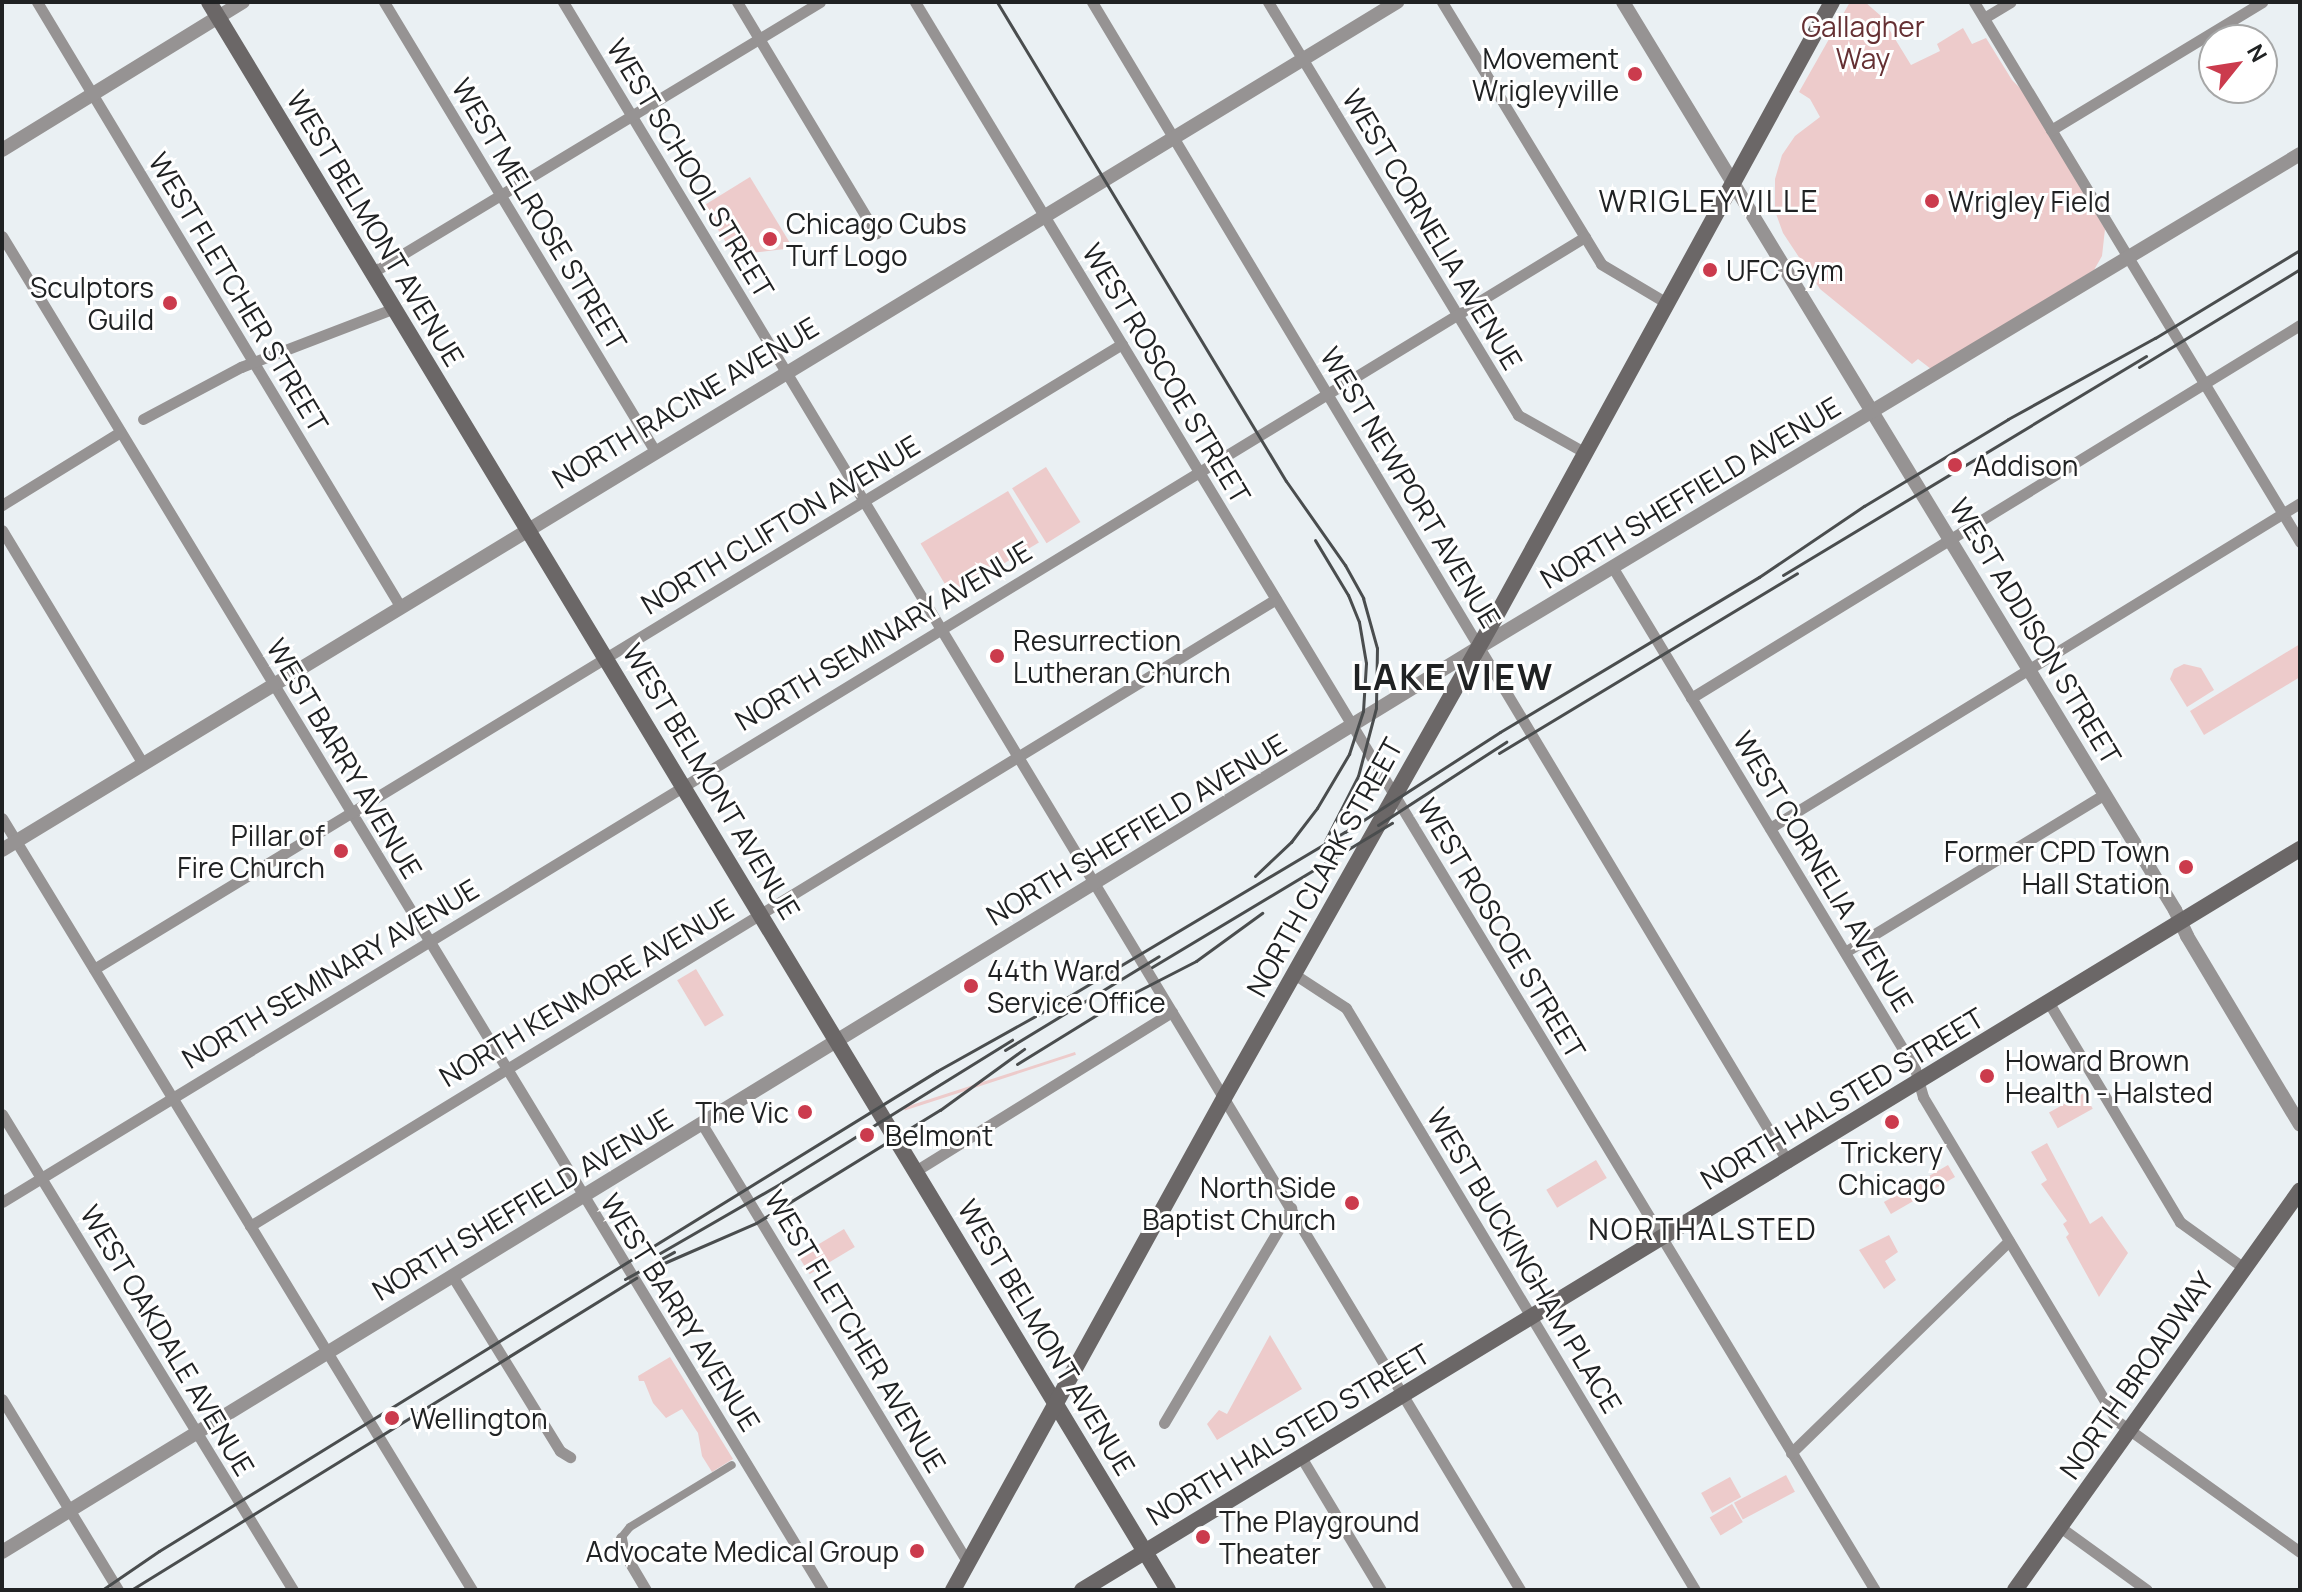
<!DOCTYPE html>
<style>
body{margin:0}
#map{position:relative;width:2302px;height:1592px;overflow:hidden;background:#eaf0f3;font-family:Manrope,sans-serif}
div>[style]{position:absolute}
.green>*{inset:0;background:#edcbcb;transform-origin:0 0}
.pedestrian>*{height:8px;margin:-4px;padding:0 4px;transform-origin:4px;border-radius:4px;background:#969393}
.minor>*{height:11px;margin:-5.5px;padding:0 5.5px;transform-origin:5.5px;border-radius:5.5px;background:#969393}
.tertiary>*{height:14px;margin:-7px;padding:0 7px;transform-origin:7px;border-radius:7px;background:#969393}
.secondary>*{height:16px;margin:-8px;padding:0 8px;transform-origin:8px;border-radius:8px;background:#6b6767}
.rail>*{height:3px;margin:-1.5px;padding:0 1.5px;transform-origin:1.5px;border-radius:1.5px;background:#4a4d4e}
.dots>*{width:22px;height:22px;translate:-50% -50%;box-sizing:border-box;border:4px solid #fff;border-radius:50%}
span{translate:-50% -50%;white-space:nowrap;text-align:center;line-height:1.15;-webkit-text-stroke:6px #fff;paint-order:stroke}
.park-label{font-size:28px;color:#653033}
.poi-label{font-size:28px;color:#202223}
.right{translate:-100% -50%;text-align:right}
.left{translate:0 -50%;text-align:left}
.street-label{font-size:28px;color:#202223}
.neighbourhood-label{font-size:30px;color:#202223;letter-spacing:2px}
.district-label{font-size:36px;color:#202223;font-weight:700;letter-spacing:2px}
.frame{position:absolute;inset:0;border:4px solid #202223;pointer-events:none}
.north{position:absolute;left:2198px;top:24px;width:80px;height:80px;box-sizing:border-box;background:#fff;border:2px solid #a6a7a7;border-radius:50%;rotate:60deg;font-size:22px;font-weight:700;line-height:32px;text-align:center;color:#202223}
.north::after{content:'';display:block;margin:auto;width:28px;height:36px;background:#cb3b4d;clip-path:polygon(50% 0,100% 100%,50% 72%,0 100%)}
</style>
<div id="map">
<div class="green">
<div style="clip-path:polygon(1850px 2px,1865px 2px,1881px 16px,1911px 65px,1940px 51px,1937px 44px,1963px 28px,1972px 44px,1986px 38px,2012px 80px,2023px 91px,2105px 229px,2102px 256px,2094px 270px,1931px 369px,1918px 359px,1912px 364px,1820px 289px,1783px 233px,1775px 211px,1775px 179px,1782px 155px,1795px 136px,1820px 117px,1810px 99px,1799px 92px)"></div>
<div style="clip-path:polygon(750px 177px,793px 248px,734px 255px,703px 206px)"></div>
<div style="left:1046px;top:467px;width:65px;height:40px;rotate:58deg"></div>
<div style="left:1008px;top:491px;width:60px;height:102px;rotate:59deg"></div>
<div style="clip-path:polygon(2300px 644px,2300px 677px,2204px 735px,2190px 711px)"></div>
<div style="clip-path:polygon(2184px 664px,2201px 668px,2214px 690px,2187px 707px,2170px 679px,2174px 669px)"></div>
<div style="left:696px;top:969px;width:54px;height:22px;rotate:59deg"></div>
<div style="left:1075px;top:1052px;width:3px;height:180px;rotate:72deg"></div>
<div style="left:2084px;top:1093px;width:18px;height:40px;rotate:61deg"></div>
<div style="clip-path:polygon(2047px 1143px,2090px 1224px,2102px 1216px,2128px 1253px,2099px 1297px,2066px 1237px,2069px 1234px,2063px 1224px,2067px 1221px,2041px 1184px,2047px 1180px,2031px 1152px)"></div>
<div style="left:1596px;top:1160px;width:21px;height:58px;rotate:59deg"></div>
<div style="left:1948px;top:1165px;width:14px;height:74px;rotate:60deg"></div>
<div style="left:844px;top:1229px;width:21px;height:53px;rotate:59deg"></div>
<div style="clip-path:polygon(1889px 1235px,1898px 1252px,1885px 1261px,1896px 1280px,1884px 1289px,1859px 1250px)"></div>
<div style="clip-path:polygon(1270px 1335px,1302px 1389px,1217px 1440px,1207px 1424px,1219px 1410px,1227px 1414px)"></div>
<div style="clip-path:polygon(670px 1357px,733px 1459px,712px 1472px,702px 1456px,698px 1433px,682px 1409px,666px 1418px,653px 1403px,644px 1381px,639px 1381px,638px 1376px)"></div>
<div style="left:1786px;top:1475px;width:19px;height:59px;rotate:62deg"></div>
<div style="left:1730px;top:1477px;width:23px;height:33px;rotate:61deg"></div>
<div style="left:1732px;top:1504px;width:21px;height:26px;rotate:59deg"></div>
</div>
<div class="pedestrian">
<div style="left:621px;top:1538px;width:14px;rotate:-51deg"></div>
<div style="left:630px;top:1527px;width:119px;rotate:-31.3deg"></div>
</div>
<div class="minor">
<div style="left:37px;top:2px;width:705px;rotate:58.99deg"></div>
<div style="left:384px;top:2px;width:524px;rotate:58.89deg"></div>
<div style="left:563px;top:2px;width:1854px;rotate:58.92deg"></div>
<div style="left:737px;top:2px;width:270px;rotate:59deg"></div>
<div style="left:915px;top:2px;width:1856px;rotate:58.85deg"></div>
<div style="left:1092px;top:2px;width:1353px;rotate:59.04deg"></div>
<div style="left:1268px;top:2px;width:483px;rotate:58.8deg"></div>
<div style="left:1518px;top:415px;width:76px;rotate:29.3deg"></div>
<div style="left:1442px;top:2px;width:306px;rotate:58.7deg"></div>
<div style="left:1601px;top:264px;width:74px;rotate:30.7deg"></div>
<div style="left:1974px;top:2px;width:631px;rotate:58.88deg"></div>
<div style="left:1984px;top:18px;width:31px;rotate:-31deg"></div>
<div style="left:2051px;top:130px;width:247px;rotate:-31.2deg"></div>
<div style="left:2px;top:236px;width:1583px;rotate:58.77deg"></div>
<div style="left:373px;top:272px;width:522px;rotate:-31.13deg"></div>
<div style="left:143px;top:419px;width:111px;rotate:-28deg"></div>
<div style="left:241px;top:367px;width:165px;rotate:-21deg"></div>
<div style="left:2px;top:505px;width:139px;rotate:-31.7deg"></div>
<div style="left:2px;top:530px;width:273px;rotate:58.9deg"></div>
<div style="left:1613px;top:568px;width:585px;rotate:58.92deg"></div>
<div style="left:1915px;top:1069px;width:29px;rotate:74deg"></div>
<div style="left:1923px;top:1097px;width:378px;rotate:59.1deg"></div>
<div style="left:2117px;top:1421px;width:225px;rotate:35.6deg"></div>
<div style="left:1691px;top:698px;width:714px;rotate:-31.49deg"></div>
<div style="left:2px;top:818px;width:904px;rotate:58.67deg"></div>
<div style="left:1770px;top:828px;width:622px;rotate:-31.52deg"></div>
<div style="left:1845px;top:952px;width:304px;rotate:-31.3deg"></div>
<div style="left:94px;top:969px;width:1203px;rotate:-31.3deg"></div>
<div style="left:1294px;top:974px;width:62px;rotate:33.2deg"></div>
<div style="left:1346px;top:1008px;width:679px;rotate:59.05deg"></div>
<div style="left:2049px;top:1003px;width:255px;rotate:59.1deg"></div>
<div style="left:2180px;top:1222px;width:79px;rotate:35.7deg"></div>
<div style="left:2px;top:1114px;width:558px;rotate:58.56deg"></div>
<div style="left:702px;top:1124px;width:513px;rotate:58.79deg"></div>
<div style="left:917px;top:1170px;width:300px;rotate:-31.8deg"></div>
<div style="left:2px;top:1202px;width:1854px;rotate:-31.37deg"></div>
<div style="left:250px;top:1226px;width:1202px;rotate:-31.43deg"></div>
<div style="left:453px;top:1277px;width:204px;rotate:58.4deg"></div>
<div style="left:560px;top:1451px;width:12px;rotate:31deg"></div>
<div style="left:2px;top:1399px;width:223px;rotate:58.7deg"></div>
<div style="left:1164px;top:1423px;width:250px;rotate:-59.4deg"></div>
<div style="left:1791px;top:1453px;width:304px;rotate:-44.2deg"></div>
<div style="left:1301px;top:1457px;width:155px;rotate:59deg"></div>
<div style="left:2060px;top:1527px;width:107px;rotate:35.9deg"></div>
<div style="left:621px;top:1538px;width:15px;rotate:79deg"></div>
<div style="left:624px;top:1553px;width:43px;rotate:59.3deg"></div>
</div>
<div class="tertiary">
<div style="left:1623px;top:2px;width:1063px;rotate:58.7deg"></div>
<div style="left:2175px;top:910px;width:29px;rotate:65deg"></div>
<div style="left:2187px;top:936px;width:220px;rotate:59.1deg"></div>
<div style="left:2px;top:150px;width:283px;rotate:-31.6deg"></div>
<div style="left:2px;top:850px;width:1633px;rotate:-31.29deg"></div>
<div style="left:2px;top:1552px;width:1731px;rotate:-31.49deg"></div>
<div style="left:1478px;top:648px;width:959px;rotate:-31deg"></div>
</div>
<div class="secondary">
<div style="left:209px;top:2px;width:1855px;rotate:58.87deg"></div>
<div style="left:953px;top:1590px;width:562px;rotate:-61.15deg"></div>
<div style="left:1224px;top:1098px;width:551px;rotate:-60.55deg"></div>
<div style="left:1495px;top:618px;width:702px;rotate:-61.32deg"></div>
<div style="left:1082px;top:1590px;width:1426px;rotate:-31.32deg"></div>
<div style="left:2015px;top:1590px;width:491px;rotate:-54.5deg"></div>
</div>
<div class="rail">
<div style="left:997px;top:2px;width:559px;rotate:58.9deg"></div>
<div style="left:1286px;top:481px;width:103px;rotate:54.9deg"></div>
<div style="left:1345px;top:565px;width:38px;rotate:61deg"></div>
<div style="left:1363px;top:598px;width:52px;rotate:74.4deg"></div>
<div style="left:1377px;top:648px;width:60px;rotate:91deg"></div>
<div style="left:1376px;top:708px;width:70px;rotate:104.8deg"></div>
<div style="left:1358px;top:776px;width:73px;rotate:116.9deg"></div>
<div style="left:2139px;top:367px;width:188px;rotate:-31.3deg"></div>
<div style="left:1783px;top:575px;width:424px;rotate:-31.1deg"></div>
<div style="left:1499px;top:753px;width:348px;rotate:-31.1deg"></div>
<div style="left:1378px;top:825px;width:153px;rotate:-33deg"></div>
<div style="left:1255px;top:876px;width:50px;rotate:-43.4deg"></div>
<div style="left:1291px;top:842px;width:43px;rotate:-52.6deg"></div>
<div style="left:1317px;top:808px;width:63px;rotate:-59.3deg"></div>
<div style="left:1349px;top:754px;width:45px;rotate:-72deg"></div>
<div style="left:1363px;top:711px;width:48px;rotate:-86.4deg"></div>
<div style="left:1366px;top:663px;width:42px;rotate:-99.7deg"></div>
<div style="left:1359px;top:622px;width:29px;rotate:-112deg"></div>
<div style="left:1348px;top:595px;width:64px;rotate:-121deg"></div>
<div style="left:1152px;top:967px;width:280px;rotate:-31deg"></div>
<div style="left:1005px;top:1050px;width:180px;rotate:-31.4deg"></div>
<div style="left:1017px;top:1064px;width:126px;rotate:-31.7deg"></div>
<div style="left:1124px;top:998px;width:81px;rotate:-27.2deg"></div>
<div style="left:1196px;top:961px;width:82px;rotate:-36deg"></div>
<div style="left:660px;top:1253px;width:140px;rotate:-30deg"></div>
<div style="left:781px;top:1183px;width:272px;rotate:-31.8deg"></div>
<div style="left:664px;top:1263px;width:100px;rotate:-23.5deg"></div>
<div style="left:756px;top:1223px;width:216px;rotate:-31.6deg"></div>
<div style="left:940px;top:1110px;width:104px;rotate:-36deg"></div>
<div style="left:625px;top:1279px;width:56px;rotate:-28.9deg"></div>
<div style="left:102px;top:1590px;width:69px;rotate:-34.4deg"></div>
<div style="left:159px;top:1551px;width:914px;rotate:-31.67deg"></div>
<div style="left:937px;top:1071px;width:125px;rotate:-29.2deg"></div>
<div style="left:1046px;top:1010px;width:348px;rotate:-30.8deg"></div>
<div style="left:1345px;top:832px;width:184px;rotate:-32.8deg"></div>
<div style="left:1500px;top:732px;width:302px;rotate:-30.9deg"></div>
<div style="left:1759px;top:577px;width:127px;rotate:-34.1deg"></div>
<div style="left:1864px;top:506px;width:168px;rotate:-31.1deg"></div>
<div style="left:2008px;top:419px;width:168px;rotate:-28.9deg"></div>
<div style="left:2155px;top:338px;width:170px;rotate:-31.3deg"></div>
<div style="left:131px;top:1590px;width:594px;rotate:-31.71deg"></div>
</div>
<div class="dots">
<div style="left:1635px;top:74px;background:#cb3b4d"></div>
<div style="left:1932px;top:201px;background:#cb3b4d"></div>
<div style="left:770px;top:239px;background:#cb3b4d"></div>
<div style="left:1710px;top:270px;background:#cb3b4d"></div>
<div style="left:170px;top:303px;background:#cb3b4d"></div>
<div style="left:1955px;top:465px;background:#cb3b4d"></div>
<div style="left:997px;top:656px;background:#cb3b4d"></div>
<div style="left:341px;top:851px;background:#cb3b4d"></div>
<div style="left:2186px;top:867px;background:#cb3b4d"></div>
<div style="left:971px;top:986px;background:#cb3b4d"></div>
<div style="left:1987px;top:1076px;background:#cb3b4d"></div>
<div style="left:805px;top:1112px;background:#cb3b4d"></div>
<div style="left:1892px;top:1122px;background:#cb3b4d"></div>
<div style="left:867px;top:1135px;background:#cb3b4d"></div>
<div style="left:1352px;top:1203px;background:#cb3b4d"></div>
<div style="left:392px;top:1418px;background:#cb3b4d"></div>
<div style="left:1203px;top:1537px;background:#cb3b4d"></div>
<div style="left:917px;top:1551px;background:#cb3b4d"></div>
</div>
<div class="park-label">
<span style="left:1863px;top:42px">Gallagher<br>Way</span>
</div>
<div class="poi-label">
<span class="right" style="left:1619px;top:74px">Movement<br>Wrigleyville</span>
<span class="left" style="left:1948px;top:201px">Wrigley Field</span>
<span class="left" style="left:786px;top:239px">Chicago Cubs<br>Turf Logo</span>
<span class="left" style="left:1726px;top:270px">UFC Gym</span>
<span class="right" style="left:154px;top:303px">Sculptors<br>Guild</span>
<span class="left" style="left:1973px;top:465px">Addison</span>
<span class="left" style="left:1013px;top:656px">Resurrection<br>Lutheran Church</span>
<span class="right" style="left:325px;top:851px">Pillar of<br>Fire Church</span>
<span class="right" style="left:2170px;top:867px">Former CPD Town<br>Hall Station</span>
<span class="left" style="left:987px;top:986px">44th Ward<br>Service Office</span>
<span class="left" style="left:2005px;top:1076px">Howard Brown<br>Health - Halsted</span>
<span class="right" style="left:789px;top:1112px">The Vic</span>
<span class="left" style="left:885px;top:1135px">Belmont</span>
<span style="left:1892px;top:1168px">Trickery<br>Chicago</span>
<span class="right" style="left:1336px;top:1203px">North Side<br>Baptist Church</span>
<span class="left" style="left:410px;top:1418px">Wellington</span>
<span class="left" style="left:1219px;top:1537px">The Playground<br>Theater</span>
<span class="right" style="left:899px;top:1551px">Advocate Medical Group</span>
</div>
<div class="street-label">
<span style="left:691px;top:168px;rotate:59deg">WEST SCHOOL STREET</span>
<span style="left:540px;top:214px;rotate:59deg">WEST MELROSE STREET</span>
<span style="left:376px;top:228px;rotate:59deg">WEST BELMONT AVENUE</span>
<span style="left:1433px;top:229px;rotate:59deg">WEST CORNELIA AVENUE</span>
<span style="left:239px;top:292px;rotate:59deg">WEST FLETCHER STREET</span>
<span style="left:1167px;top:373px;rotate:59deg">WEST ROSCOE STREET</span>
<span style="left:685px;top:402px;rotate:-31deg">NORTH RACINE AVENUE</span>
<span style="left:1411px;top:487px;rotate:59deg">WEST NEWPORT AVENUE</span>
<span style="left:1690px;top:492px;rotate:-31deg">NORTH SHEFFIELD AVENUE</span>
<span style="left:780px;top:524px;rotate:-31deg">NORTH CLIFTON AVENUE</span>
<span style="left:2036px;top:631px;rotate:59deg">WEST ADDISON STREET</span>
<span style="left:883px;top:635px;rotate:-31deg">NORTH SEMINARY AVENUE</span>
<span style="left:345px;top:758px;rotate:59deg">WEST BARRY AVENUE</span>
<span style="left:712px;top:781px;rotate:59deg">WEST BELMONT AVENUE</span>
<span style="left:1136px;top:829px;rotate:-31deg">NORTH SHEFFIELD AVENUE</span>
<span style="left:1324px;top:867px;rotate:-61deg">NORTH CLARK STREET</span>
<span style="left:1824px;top:871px;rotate:59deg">WEST CORNELIA AVENUE</span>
<span style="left:1502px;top:928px;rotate:59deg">WEST ROSCOE STREET</span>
<span style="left:330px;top:973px;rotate:-31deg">NORTH SEMINARY AVENUE</span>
<span style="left:586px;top:992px;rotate:-31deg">NORTH KENMORE AVENUE</span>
<span style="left:1842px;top:1098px;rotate:-31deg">NORTH HALSTED STREET</span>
<span style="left:522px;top:1204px;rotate:-31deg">NORTH SHEFFIELD AVENUE</span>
<span style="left:1525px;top:1260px;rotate:59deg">WEST BUCKINGHAM PLACE</span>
<span style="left:681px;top:1312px;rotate:58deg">WEST BARRY AVENUE</span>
<span style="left:856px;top:1331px;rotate:59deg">WEST FLETCHER AVENUE</span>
<span style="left:1047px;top:1337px;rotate:59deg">WEST BELMONT AVENUE</span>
<span style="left:168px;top:1340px;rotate:59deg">WEST OAKDALE AVENUE</span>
<span style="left:2136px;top:1375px;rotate:-55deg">NORTH BROADWAY</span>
<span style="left:1288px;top:1434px;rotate:-31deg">NORTH HALSTED STREET</span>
</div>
<div class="neighbourhood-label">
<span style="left:1709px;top:201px">WRIGLEYVILLE</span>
<span style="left:1703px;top:1229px">NORTHALSTED</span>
</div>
<div class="district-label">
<span style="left:1453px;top:677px">LAKE VIEW</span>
</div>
<div class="frame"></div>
<div class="north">N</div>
</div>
